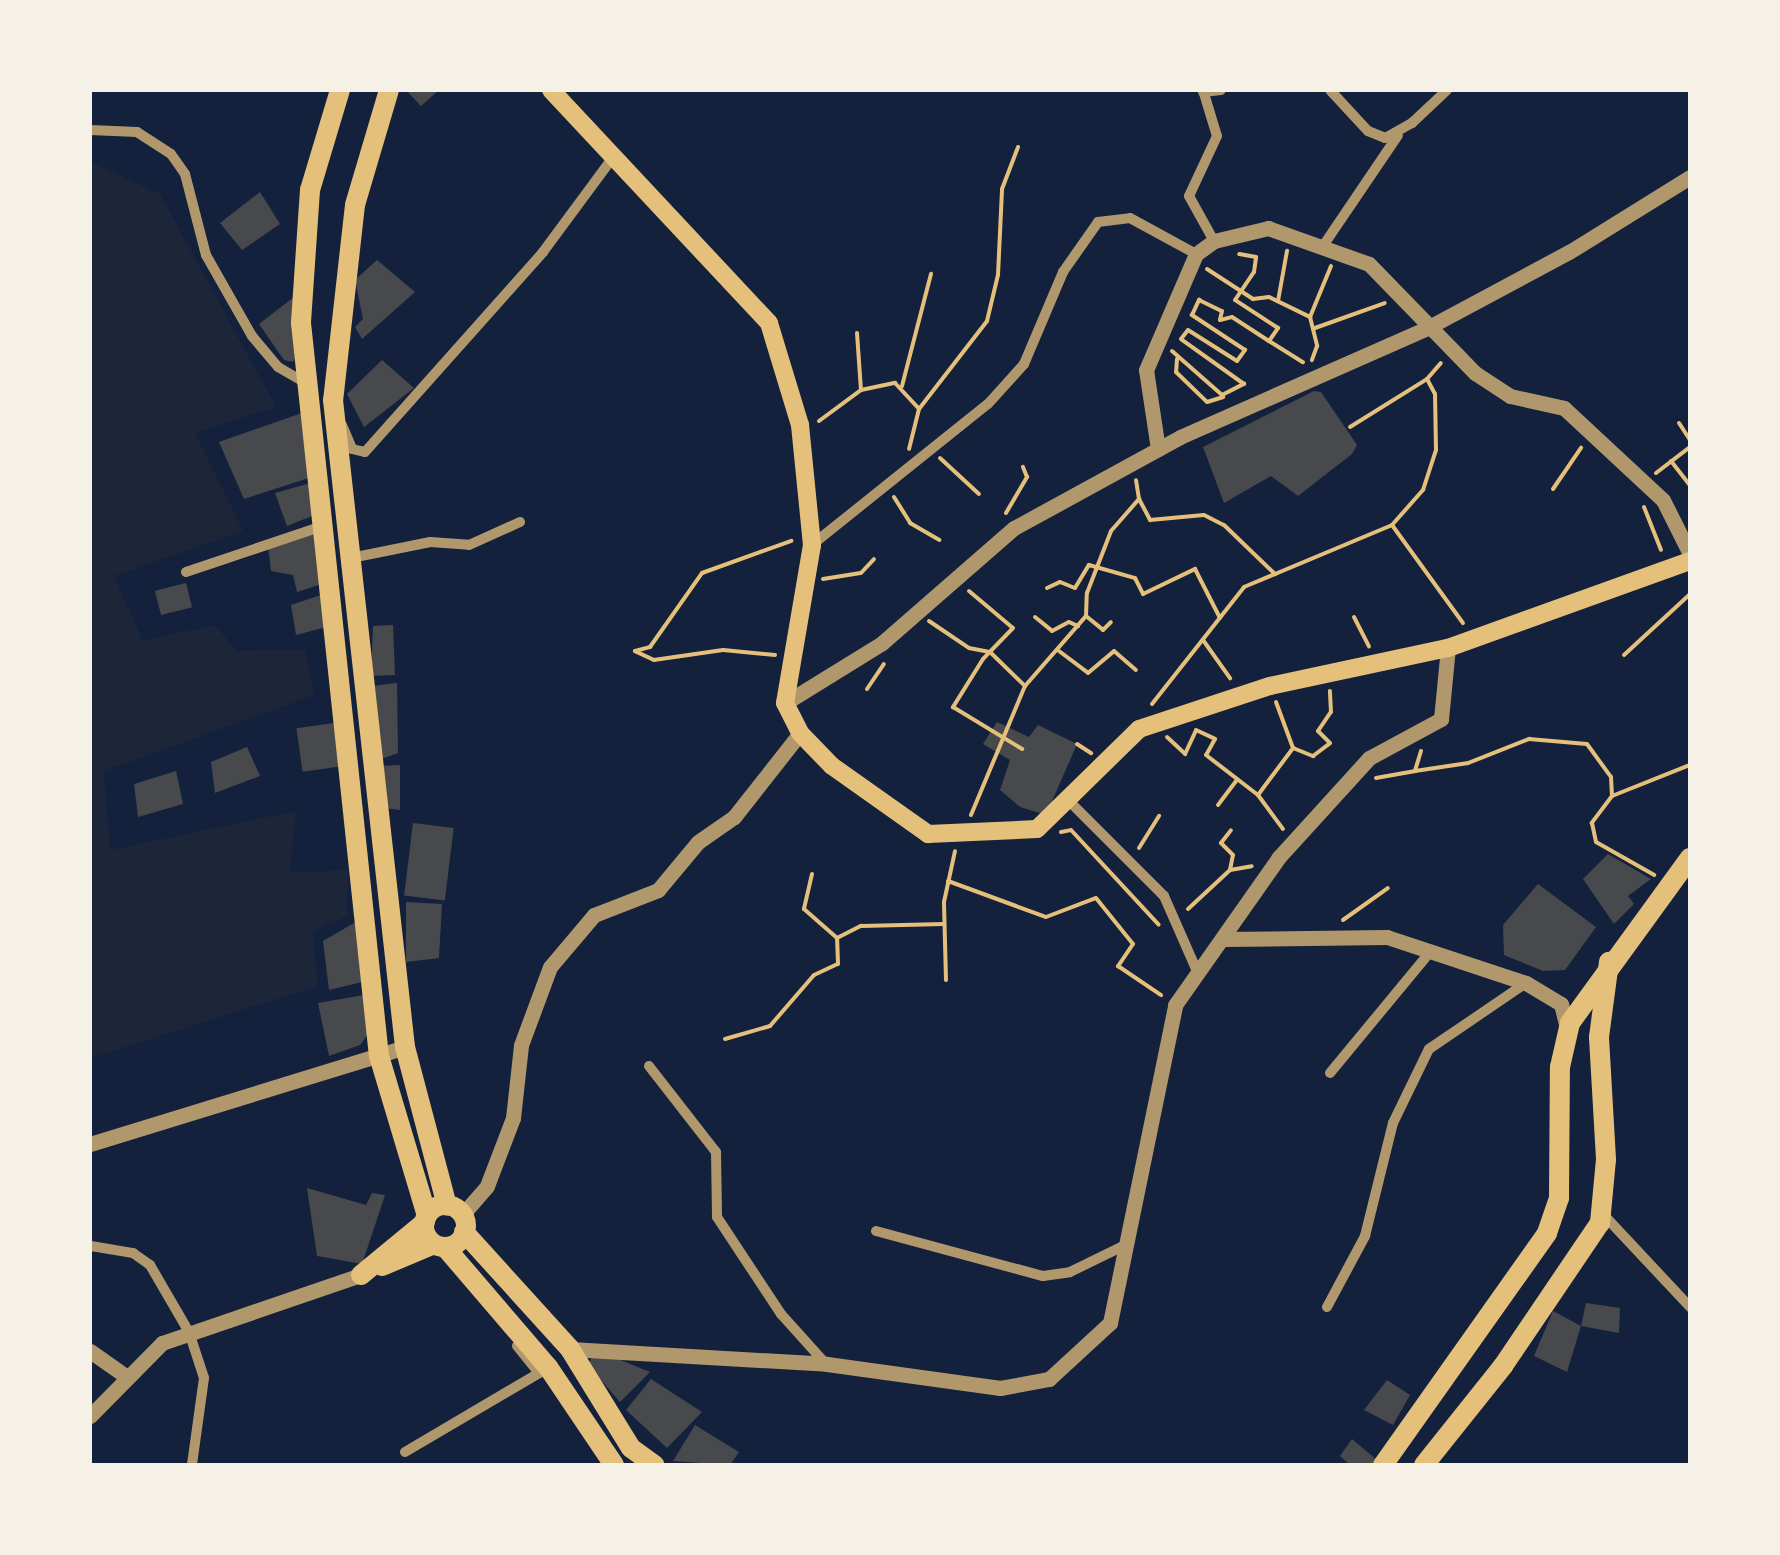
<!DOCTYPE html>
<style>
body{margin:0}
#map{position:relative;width:1780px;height:1555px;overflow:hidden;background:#14213d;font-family:"Fira Sans",sans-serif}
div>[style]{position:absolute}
.green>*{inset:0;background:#1d2539}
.building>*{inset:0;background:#48494c;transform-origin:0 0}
.path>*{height:4px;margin:-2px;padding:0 2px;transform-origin:2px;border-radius:2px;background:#e5c07b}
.minor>*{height:10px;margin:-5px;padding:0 5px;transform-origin:5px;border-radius:5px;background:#b1986c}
.tertiary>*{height:15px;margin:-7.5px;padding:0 7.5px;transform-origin:7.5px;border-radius:7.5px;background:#b1986c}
.secondary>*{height:18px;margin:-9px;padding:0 9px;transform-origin:9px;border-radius:9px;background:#e5c07b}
.primary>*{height:20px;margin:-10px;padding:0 10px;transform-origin:10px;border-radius:10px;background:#e5c07b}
.primary>.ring{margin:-10px;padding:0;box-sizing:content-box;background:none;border:20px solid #e5c07b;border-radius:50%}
span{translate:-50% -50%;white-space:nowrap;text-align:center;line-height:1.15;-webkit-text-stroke:10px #f6f1e7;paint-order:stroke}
.frame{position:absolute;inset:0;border:92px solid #f6f1e7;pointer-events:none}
</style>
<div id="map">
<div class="green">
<div style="clip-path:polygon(90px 162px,160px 194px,276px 407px,195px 433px,243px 531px,114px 576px,143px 641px,214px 625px,238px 651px,305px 650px,314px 695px,104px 771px,110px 850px,296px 811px,290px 873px,348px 870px,347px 916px,313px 931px,318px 986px,90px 1058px)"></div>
</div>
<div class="building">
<div style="clip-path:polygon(406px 90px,439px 90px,421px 106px)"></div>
<div style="clip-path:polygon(260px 192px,280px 224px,242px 250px,220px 223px)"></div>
<div style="clip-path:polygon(377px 260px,415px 292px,362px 339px,355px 327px,363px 319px,355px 280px)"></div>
<div style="clip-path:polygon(298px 294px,298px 352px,293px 362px,284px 360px,259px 324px)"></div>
<div style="clip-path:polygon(382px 360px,414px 388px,364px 427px,347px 394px)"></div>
<div style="clip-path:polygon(1314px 391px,1321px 392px,1357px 445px,1352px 454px,1298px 496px,1271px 476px,1224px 503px,1203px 447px)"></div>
<div style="clip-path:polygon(302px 413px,318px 475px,244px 499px,219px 442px)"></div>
<div style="clip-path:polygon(314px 482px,322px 512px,287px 526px,275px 493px)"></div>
<div style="clip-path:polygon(319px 530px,328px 582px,297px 592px,293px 575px,271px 571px,268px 546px)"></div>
<div style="left:186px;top:583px;width:25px;height:32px;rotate:76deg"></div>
<div style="clip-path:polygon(324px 594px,330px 626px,296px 635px,291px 605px)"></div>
<div style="clip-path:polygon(393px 625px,395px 675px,371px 676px,373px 626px)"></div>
<div style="clip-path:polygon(397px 683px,398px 753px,376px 761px,372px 686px)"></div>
<div style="left:341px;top:722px;width:44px;height:45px;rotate:82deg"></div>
<div style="clip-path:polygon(997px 722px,1029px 737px,1038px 725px,1077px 744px,1046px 815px,1020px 807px,1000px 790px,1010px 760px,983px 744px)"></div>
<div style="clip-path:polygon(247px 747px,260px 776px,215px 793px,211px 762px)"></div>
<div style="clip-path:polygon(400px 765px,400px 810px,384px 808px,380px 766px)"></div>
<div style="clip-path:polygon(176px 771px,183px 804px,138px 817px,134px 784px)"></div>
<div style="left:413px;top:823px;width:41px;height:73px;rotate:7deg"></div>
<div style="clip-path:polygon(1608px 854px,1651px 879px,1628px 896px,1634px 904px,1614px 924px,1583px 879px)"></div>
<div style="clip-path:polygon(1538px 884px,1596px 927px,1565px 970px,1543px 971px,1504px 955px,1503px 925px)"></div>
<div style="clip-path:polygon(406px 902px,442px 904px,439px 958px,406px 962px)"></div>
<div style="clip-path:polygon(361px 919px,366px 981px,329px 990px,323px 941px)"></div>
<div style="clip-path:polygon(364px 995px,371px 1030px,360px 1045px,329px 1056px,318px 1003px)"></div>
<div style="clip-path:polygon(307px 1188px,366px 1205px,372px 1193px,385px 1195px,362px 1264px,317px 1256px)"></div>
<div style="clip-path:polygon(1586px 1303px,1620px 1308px,1619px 1333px,1581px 1326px,1567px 1372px,1534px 1356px,1553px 1311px,1581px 1326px)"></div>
<div style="clip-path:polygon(593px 1355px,618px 1359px,650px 1372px,620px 1402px,588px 1365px)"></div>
<div style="clip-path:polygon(651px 1379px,702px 1412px,667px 1448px,626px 1410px)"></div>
<div style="clip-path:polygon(1387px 1380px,1410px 1395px,1393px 1425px,1364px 1410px)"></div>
<div style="clip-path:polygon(695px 1425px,739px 1452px,730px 1465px,673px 1461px)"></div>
<div style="clip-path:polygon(1352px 1439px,1377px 1460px,1374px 1465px,1350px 1465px,1340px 1456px)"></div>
</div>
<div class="path">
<div style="left:1207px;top:269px;width:55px;rotate:33.1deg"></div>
<div style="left:1253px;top:299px;width:16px;rotate:-7deg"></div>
<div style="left:1269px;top:297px;width:46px;rotate:26deg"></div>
<div style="left:1310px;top:317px;width:30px;rotate:76deg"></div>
<div style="left:1317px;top:346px;width:15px;rotate:110deg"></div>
<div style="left:1278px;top:301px;width:51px;rotate:-79.8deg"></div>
<div style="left:1310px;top:317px;width:55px;rotate:-67.6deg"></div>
<div style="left:1315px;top:328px;width:74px;rotate:-19.7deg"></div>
<div style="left:857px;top:333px;width:57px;rotate:86deg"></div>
<div style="left:1269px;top:341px;width:40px;rotate:32deg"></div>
<div style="left:1172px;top:351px;width:67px;rotate:41.3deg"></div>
<div style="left:1222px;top:395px;width:25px;rotate:-27deg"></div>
<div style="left:1244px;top:384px;width:77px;rotate:-144.5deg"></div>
<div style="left:1181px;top:339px;width:11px;rotate:-52deg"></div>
<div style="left:1188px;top:330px;width:58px;rotate:32.3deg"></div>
<div style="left:1237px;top:361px;width:14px;rotate:-54deg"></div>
<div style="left:1245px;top:350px;width:64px;rotate:-146.6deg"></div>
<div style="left:1192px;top:315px;width:17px;rotate:-65deg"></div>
<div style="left:1199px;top:300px;width:25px;rotate:26deg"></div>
<div style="left:1222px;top:311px;width:9px;rotate:103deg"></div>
<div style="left:1220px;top:320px;width:12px;rotate:-14deg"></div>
<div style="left:1232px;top:317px;width:44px;rotate:33deg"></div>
<div style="left:1269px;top:341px;width:16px;rotate:-55deg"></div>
<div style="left:1278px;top:328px;width:51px;rotate:-146.9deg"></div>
<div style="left:1235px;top:300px;width:34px;rotate:-56deg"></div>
<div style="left:1254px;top:272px;width:15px;rotate:-82deg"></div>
<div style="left:1256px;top:257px;width:17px;rotate:-170deg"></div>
<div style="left:1177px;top:359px;width:13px;rotate:94deg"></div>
<div style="left:1176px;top:372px;width:43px;rotate:44.1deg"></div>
<div style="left:1207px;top:402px;width:17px;rotate:-17deg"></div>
<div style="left:902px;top:386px;width:116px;rotate:-75.5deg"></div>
<div style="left:919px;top:409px;width:111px;rotate:-52.3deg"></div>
<div style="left:987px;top:321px;width:47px;rotate:-76.6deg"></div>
<div style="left:998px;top:275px;width:86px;rotate:-87.3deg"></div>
<div style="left:1002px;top:189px;width:45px;rotate:-69.1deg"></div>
<div style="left:819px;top:421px;width:52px;rotate:-36.4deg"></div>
<div style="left:861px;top:390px;width:35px;rotate:-12deg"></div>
<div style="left:895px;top:383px;width:35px;rotate:47deg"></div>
<div style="left:919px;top:409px;width:41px;rotate:104deg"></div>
<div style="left:1679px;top:423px;width:20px;rotate:57deg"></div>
<div style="left:1350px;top:427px;width:91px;rotate:-31.9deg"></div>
<div style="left:940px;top:458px;width:53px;rotate:42.7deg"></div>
<div style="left:1671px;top:461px;width:31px;rotate:52deg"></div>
<div style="left:1656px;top:473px;width:43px;rotate:-37.4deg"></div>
<div style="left:1553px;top:489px;width:50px;rotate:-55.7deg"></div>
<div style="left:894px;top:497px;width:31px;rotate:58deg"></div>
<div style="left:910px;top:523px;width:34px;rotate:30deg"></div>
<div style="left:1139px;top:499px;width:24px;rotate:62deg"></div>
<div style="left:1150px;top:520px;width:54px;rotate:-5.3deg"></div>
<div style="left:1204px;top:515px;width:22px;rotate:27deg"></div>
<div style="left:1224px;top:525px;width:71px;rotate:43.9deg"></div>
<div style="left:1644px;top:507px;width:46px;rotate:68.4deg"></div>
<div style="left:1006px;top:513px;width:42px;rotate:-59.7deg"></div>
<div style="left:1027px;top:477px;width:11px;rotate:-112deg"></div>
<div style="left:1392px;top:525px;width:47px;rotate:-48.5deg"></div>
<div style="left:1423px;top:490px;width:42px;rotate:-72deg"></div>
<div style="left:1436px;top:450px;width:56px;rotate:-91deg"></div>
<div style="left:1435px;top:394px;width:17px;rotate:-118deg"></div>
<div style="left:1427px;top:379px;width:21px;rotate:-49deg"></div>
<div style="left:823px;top:579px;width:38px;rotate:-9deg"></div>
<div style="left:861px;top:573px;width:19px;rotate:-47deg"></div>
<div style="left:1047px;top:588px;width:14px;rotate:-25deg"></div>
<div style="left:1060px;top:582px;width:16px;rotate:22deg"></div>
<div style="left:1075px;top:588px;width:27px;rotate:-59deg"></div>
<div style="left:1089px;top:565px;width:48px;rotate:15.8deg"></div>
<div style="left:1135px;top:578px;width:18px;rotate:63deg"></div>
<div style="left:1143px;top:594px;width:58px;rotate:-25.7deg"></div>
<div style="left:1195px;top:569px;width:55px;rotate:63deg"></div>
<div style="left:969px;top:591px;width:57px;rotate:40.1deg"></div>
<div style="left:1013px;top:628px;width:43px;rotate:134.1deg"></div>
<div style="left:983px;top:659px;width:57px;rotate:122deg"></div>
<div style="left:953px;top:707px;width:81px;rotate:31.3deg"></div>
<div style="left:1086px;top:616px;width:22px;rotate:39deg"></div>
<div style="left:1103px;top:630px;width:11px;rotate:-45deg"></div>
<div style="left:1035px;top:617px;width:22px;rotate:39deg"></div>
<div style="left:1052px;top:631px;width:19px;rotate:-28deg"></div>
<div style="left:1069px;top:622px;width:10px;rotate:24deg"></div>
<div style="left:1354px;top:617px;width:33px;rotate:63deg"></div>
<div style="left:929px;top:621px;width:48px;rotate:34deg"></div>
<div style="left:969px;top:648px;width:21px;rotate:11deg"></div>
<div style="left:990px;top:652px;width:49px;rotate:44.2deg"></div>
<div style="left:1203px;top:640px;width:47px;rotate:54.6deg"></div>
<div style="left:1059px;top:651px;width:36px;rotate:37deg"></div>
<div style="left:1088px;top:673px;width:34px;rotate:-40deg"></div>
<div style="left:1114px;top:651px;width:29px;rotate:41deg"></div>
<div style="left:775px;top:655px;width:52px;rotate:-174.5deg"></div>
<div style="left:723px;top:650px;width:70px;rotate:171.8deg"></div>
<div style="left:654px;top:660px;width:21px;rotate:-155deg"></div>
<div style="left:635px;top:651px;width:16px;rotate:-15deg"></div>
<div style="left:650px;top:647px;width:90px;rotate:-54.9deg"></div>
<div style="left:702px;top:573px;width:95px;rotate:-19.8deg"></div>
<div style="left:1624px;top:655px;width:90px;rotate:-42.7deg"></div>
<div style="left:867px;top:689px;width:30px;rotate:-56deg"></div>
<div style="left:1152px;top:704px;width:149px;rotate:-51.8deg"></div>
<div style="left:1244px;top:587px;width:160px;rotate:-22.7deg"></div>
<div style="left:1392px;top:525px;width:121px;rotate:54.1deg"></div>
<div style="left:1167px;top:737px;width:25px;rotate:43deg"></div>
<div style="left:1185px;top:754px;width:26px;rotate:-65deg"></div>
<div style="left:1196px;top:730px;width:21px;rotate:25deg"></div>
<div style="left:1215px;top:739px;width:18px;rotate:119deg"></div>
<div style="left:1206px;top:755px;width:66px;rotate:37.6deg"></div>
<div style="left:1258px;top:795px;width:59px;rotate:-53.3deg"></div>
<div style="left:1293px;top:748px;width:49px;rotate:-110.3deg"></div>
<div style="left:1077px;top:744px;width:17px;rotate:33deg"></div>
<div style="left:1293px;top:748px;width:22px;rotate:22deg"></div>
<div style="left:1313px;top:756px;width:21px;rotate:-37deg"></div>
<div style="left:1330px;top:743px;width:17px;rotate:-135deg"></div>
<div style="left:1318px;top:731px;width:23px;rotate:-56deg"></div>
<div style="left:1331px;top:712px;width:21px;rotate:-93deg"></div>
<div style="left:1421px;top:751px;width:21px;rotate:107deg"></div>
<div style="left:1415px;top:771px;width:54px;rotate:-8.6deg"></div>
<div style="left:1468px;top:763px;width:66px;rotate:-21.5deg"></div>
<div style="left:1529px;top:739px;width:58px;rotate:4.9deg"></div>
<div style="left:1587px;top:744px;width:41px;rotate:54deg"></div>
<div style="left:1611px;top:777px;width:19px;rotate:87deg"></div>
<div style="left:1612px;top:796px;width:34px;rotate:127deg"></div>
<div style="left:1592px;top:823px;width:19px;rotate:78deg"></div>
<div style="left:1596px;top:842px;width:67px;rotate:29.6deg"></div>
<div style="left:1376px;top:778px;width:40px;rotate:-10deg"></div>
<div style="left:1258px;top:795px;width:42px;rotate:53.7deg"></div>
<div style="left:1612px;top:796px;width:84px;rotate:-21.7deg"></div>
<div style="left:1218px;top:805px;width:31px;rotate:-53deg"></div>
<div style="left:971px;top:815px;width:140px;rotate:-67.3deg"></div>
<div style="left:1025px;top:686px;width:93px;rotate:-48.9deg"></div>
<div style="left:1086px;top:616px;width:23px;rotate:-88deg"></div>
<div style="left:1087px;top:593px;width:66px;rotate:-68.8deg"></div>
<div style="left:1111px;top:531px;width:43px;rotate:-48.8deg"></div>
<div style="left:1139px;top:499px;width:19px;rotate:-99deg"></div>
<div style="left:1061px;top:832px;width:10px;rotate:-11deg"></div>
<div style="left:1071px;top:830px;width:129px;rotate:47.2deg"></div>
<div style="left:1139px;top:848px;width:38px;rotate:-58deg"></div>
<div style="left:1230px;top:870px;width:15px;rotate:-79deg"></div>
<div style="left:1233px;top:855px;width:17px;rotate:-135deg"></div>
<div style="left:1221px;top:843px;width:16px;rotate:-52deg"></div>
<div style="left:812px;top:874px;width:36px;rotate:103deg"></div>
<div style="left:804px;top:909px;width:44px;rotate:41.3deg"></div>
<div style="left:837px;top:938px;width:27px;rotate:-27deg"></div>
<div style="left:861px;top:926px;width:83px;rotate:-1.4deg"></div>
<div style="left:948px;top:881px;width:104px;rotate:20.2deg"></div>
<div style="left:1046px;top:917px;width:53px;rotate:-20.8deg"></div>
<div style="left:1096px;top:898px;width:59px;rotate:51.2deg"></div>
<div style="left:1133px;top:944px;width:27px;rotate:124deg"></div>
<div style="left:1118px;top:966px;width:52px;rotate:34deg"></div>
<div style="left:1188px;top:909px;width:57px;rotate:-42.9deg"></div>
<div style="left:1230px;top:870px;width:22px;rotate:-10deg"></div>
<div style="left:1343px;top:920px;width:55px;rotate:-35.4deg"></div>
<div style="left:946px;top:980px;width:78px;rotate:-91.5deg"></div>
<div style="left:944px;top:902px;width:52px;rotate:-77.8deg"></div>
<div style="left:725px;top:1039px;width:47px;rotate:-16.1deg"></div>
<div style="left:770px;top:1026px;width:67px;rotate:-49.2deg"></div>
<div style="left:814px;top:975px;width:26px;rotate:-25deg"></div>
<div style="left:838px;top:964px;width:26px;rotate:-92deg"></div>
</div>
<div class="minor">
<div style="left:1203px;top:90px;width:48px;rotate:73.1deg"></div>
<div style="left:1217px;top:136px;width:66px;rotate:115deg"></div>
<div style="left:1189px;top:196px;width:51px;rotate:60.9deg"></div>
<div style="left:1330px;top:90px;width:56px;rotate:47.2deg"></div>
<div style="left:1368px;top:131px;width:18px;rotate:22deg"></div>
<div style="left:1385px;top:138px;width:31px;rotate:-29deg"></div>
<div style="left:1412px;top:123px;width:48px;rotate:-43.3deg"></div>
<div style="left:1203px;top:92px;width:18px;rotate:-6deg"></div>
<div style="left:90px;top:130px;width:47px;rotate:2.4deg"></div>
<div style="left:137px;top:132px;width:40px;rotate:32.9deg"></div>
<div style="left:171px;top:154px;width:24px;rotate:55deg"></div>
<div style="left:185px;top:174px;width:84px;rotate:75.5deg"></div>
<div style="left:206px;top:255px;width:93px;rotate:60.4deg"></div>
<div style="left:252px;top:336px;width:40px;rotate:50deg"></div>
<div style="left:278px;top:367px;width:32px;rotate:30deg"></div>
<div style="left:1325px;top:243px;width:130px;rotate:-55.9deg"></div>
<div style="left:342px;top:425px;width:26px;rotate:67deg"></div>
<div style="left:352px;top:449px;width:13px;rotate:13deg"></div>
<div style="left:365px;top:452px;width:268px;rotate:-48.3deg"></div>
<div style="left:543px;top:252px;width:119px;rotate:-53.5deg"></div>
<div style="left:813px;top:544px;width:224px;rotate:-38.7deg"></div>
<div style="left:988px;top:404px;width:54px;rotate:-48deg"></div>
<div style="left:1024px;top:364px;width:100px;rotate:-67deg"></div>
<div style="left:1063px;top:272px;width:61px;rotate:-55deg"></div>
<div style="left:1098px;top:222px;width:32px;rotate:-7deg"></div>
<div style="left:1130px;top:218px;width:75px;rotate:28.6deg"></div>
<div style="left:351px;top:558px;width:81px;rotate:-11.4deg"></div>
<div style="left:430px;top:542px;width:39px;rotate:4deg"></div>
<div style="left:469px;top:545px;width:56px;rotate:-24.3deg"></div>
<div style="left:186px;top:572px;width:145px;rotate:-18.6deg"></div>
<div style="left:1067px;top:799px;width:137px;rotate:45deg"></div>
<div style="left:1164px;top:896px;width:82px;rotate:66.3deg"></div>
<div style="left:649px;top:1066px;width:109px;rotate:52.1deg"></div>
<div style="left:716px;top:1152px;width:65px;rotate:89.1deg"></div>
<div style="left:717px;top:1217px;width:116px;rotate:56.6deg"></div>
<div style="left:781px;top:1314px;width:67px;rotate:48deg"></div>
<div style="left:1330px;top:1073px;width:157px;rotate:-50.4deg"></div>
<div style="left:1602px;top:1213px;width:129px;rotate:46.9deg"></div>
<div style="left:876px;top:1231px;width:173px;rotate:15.1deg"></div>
<div style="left:1043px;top:1276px;width:27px;rotate:-8deg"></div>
<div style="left:1070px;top:1272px;width:61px;rotate:-26.1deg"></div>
<div style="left:91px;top:1246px;width:43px;rotate:9.5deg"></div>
<div style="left:133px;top:1253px;width:21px;rotate:35deg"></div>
<div style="left:150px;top:1265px;width:78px;rotate:59.8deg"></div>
<div style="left:189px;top:1332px;width:48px;rotate:71.9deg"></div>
<div style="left:204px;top:1378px;width:88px;rotate:97.9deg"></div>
<div style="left:1327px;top:1307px;width:81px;rotate:-61.8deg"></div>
<div style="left:1365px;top:1236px;width:116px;rotate:-76.1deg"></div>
<div style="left:1393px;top:1123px;width:82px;rotate:-64.1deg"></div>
<div style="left:1429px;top:1049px;width:117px;rotate:-34.2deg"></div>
<div style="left:405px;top:1452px;width:156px;rotate:-30.5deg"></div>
<div style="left:539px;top:1373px;width:35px;rotate:-129deg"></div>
</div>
<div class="tertiary">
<div style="left:1158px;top:449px;width:80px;rotate:-98.6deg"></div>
<div style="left:1146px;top:370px;width:126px;rotate:-66.7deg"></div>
<div style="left:1196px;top:254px;width:22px;rotate:-36deg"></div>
<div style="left:1214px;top:241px;width:56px;rotate:-13.5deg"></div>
<div style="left:1268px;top:228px;width:107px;rotate:19.6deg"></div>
<div style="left:1369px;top:264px;width:152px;rotate:45.8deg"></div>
<div style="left:1475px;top:373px;width:42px;rotate:33.3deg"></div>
<div style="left:1510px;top:396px;width:55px;rotate:12.5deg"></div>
<div style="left:1564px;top:408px;width:135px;rotate:42.9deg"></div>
<div style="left:1663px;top:500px;width:60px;rotate:63.4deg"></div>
<div style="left:785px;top:703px;width:114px;rotate:-31.7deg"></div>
<div style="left:882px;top:643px;width:175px;rotate:-41.1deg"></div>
<div style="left:1014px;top:528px;width:189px;rotate:-28.7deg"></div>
<div style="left:1180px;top:437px;width:270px;rotate:-23.8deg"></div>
<div style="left:1427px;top:328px;width:161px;rotate:-28.2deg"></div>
<div style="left:1569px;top:252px;width:142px;rotate:-31.8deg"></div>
<div style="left:1223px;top:939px;width:164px;rotate:-0.7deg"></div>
<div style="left:1387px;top:937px;width:146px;rotate:18.3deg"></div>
<div style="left:1526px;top:983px;width:41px;rotate:31deg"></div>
<div style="left:1561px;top:1004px;width:29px;rotate:76deg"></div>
<div style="left:90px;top:1144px;width:330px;rotate:-17.1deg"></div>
<div style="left:462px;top:1215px;width:38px;rotate:-49deg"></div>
<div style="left:487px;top:1186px;width:73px;rotate:-69.1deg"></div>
<div style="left:513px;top:1118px;width:73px;rotate:-83.7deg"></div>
<div style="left:521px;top:1045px;width:83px;rotate:-69.6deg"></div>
<div style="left:550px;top:967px;width:68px;rotate:-49.8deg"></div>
<div style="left:594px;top:915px;width:69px;rotate:-21.3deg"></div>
<div style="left:658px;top:890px;width:62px;rotate:-50.2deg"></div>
<div style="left:698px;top:842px;width:44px;rotate:-34.8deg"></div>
<div style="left:734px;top:817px;width:107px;rotate:-51.8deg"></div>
<div style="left:570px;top:1349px;width:257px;rotate:3.3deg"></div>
<div style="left:827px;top:1364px;width:175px;rotate:7.9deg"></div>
<div style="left:1000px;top:1388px;width:50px;rotate:-10.4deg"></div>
<div style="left:1049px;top:1379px;width:83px;rotate:-42.6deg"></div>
<div style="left:1110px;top:1323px;width:325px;rotate:-78.4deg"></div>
<div style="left:1175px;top:1005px;width:181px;rotate:-54.9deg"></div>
<div style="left:1279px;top:857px;width:134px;rotate:-47.7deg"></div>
<div style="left:1369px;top:758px;width:82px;rotate:-28.4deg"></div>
<div style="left:1441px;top:719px;width:71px;rotate:-84.4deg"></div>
<div style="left:90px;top:1351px;width:45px;rotate:35.1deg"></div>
<div style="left:90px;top:1416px;width:103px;rotate:-45.4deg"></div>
<div style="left:162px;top:1343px;width:210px;rotate:-18.9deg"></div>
</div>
<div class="secondary">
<div style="left:551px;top:90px;width:319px;rotate:46.9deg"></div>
<div style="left:769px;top:323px;width:107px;rotate:73.1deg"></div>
<div style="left:800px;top:425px;width:121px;rotate:84.3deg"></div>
<div style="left:812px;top:545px;width:160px;rotate:99.7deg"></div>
<div style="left:785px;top:703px;width:34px;rotate:63deg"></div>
<div style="left:800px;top:733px;width:46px;rotate:45.9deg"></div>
<div style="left:832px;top:766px;width:118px;rotate:35.3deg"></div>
<div style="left:928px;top:834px;width:109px;rotate:-2.6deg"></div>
<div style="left:1037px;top:829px;width:143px;rotate:-44.4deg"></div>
<div style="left:1139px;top:729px;width:138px;rotate:-18.2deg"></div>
<div style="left:1270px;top:686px;width:182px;rotate:-12.1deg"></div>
<div style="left:1448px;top:648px;width:257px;rotate:-19.8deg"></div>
</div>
<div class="primary">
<div style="left:340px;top:90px;width:104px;rotate:106.7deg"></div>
<div style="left:310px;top:190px;width:133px;rotate:93.9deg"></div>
<div style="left:301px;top:323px;width:737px;rotate:83.93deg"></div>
<div style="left:379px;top:1056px;width:167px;rotate:73.3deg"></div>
<div style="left:389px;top:90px;width:120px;rotate:106.5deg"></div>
<div style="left:355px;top:205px;width:196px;rotate:96.4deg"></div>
<div style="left:333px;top:400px;width:651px;rotate:83.65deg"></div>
<div style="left:405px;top:1047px;width:164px;rotate:75.2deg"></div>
<div class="ring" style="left:424px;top:1205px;width:22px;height:22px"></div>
<div style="left:464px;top:1232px;width:158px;rotate:47.8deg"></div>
<div style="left:570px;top:1349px;width:116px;rotate:58.4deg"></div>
<div style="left:631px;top:1448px;width:29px;rotate:36deg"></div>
<div style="left:445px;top:1247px;width:158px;rotate:49.4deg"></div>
<div style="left:548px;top:1367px;width:118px;rotate:56deg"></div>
<div style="left:382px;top:1266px;width:56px;rotate:-22.9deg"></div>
<div style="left:361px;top:1275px;width:83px;rotate:-39.6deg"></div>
<div style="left:1383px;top:1465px;width:284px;rotate:-54.7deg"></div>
<div style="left:1547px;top:1233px;width:37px;rotate:-71deg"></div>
<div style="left:1559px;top:1198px;width:131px;rotate:-89.6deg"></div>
<div style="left:1560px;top:1067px;width:45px;rotate:-77.2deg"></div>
<div style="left:1570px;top:1023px;width:204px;rotate:-54deg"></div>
<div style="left:1424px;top:1465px;width:127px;rotate:-51.4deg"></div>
<div style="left:1503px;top:1366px;width:173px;rotate:-55.9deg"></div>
<div style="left:1600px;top:1223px;width:64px;rotate:-84.6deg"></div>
<div style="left:1606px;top:1159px;width:122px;rotate:-93.3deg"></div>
<div style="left:1599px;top:1037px;width:76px;rotate:-82.4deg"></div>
</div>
<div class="frame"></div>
</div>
